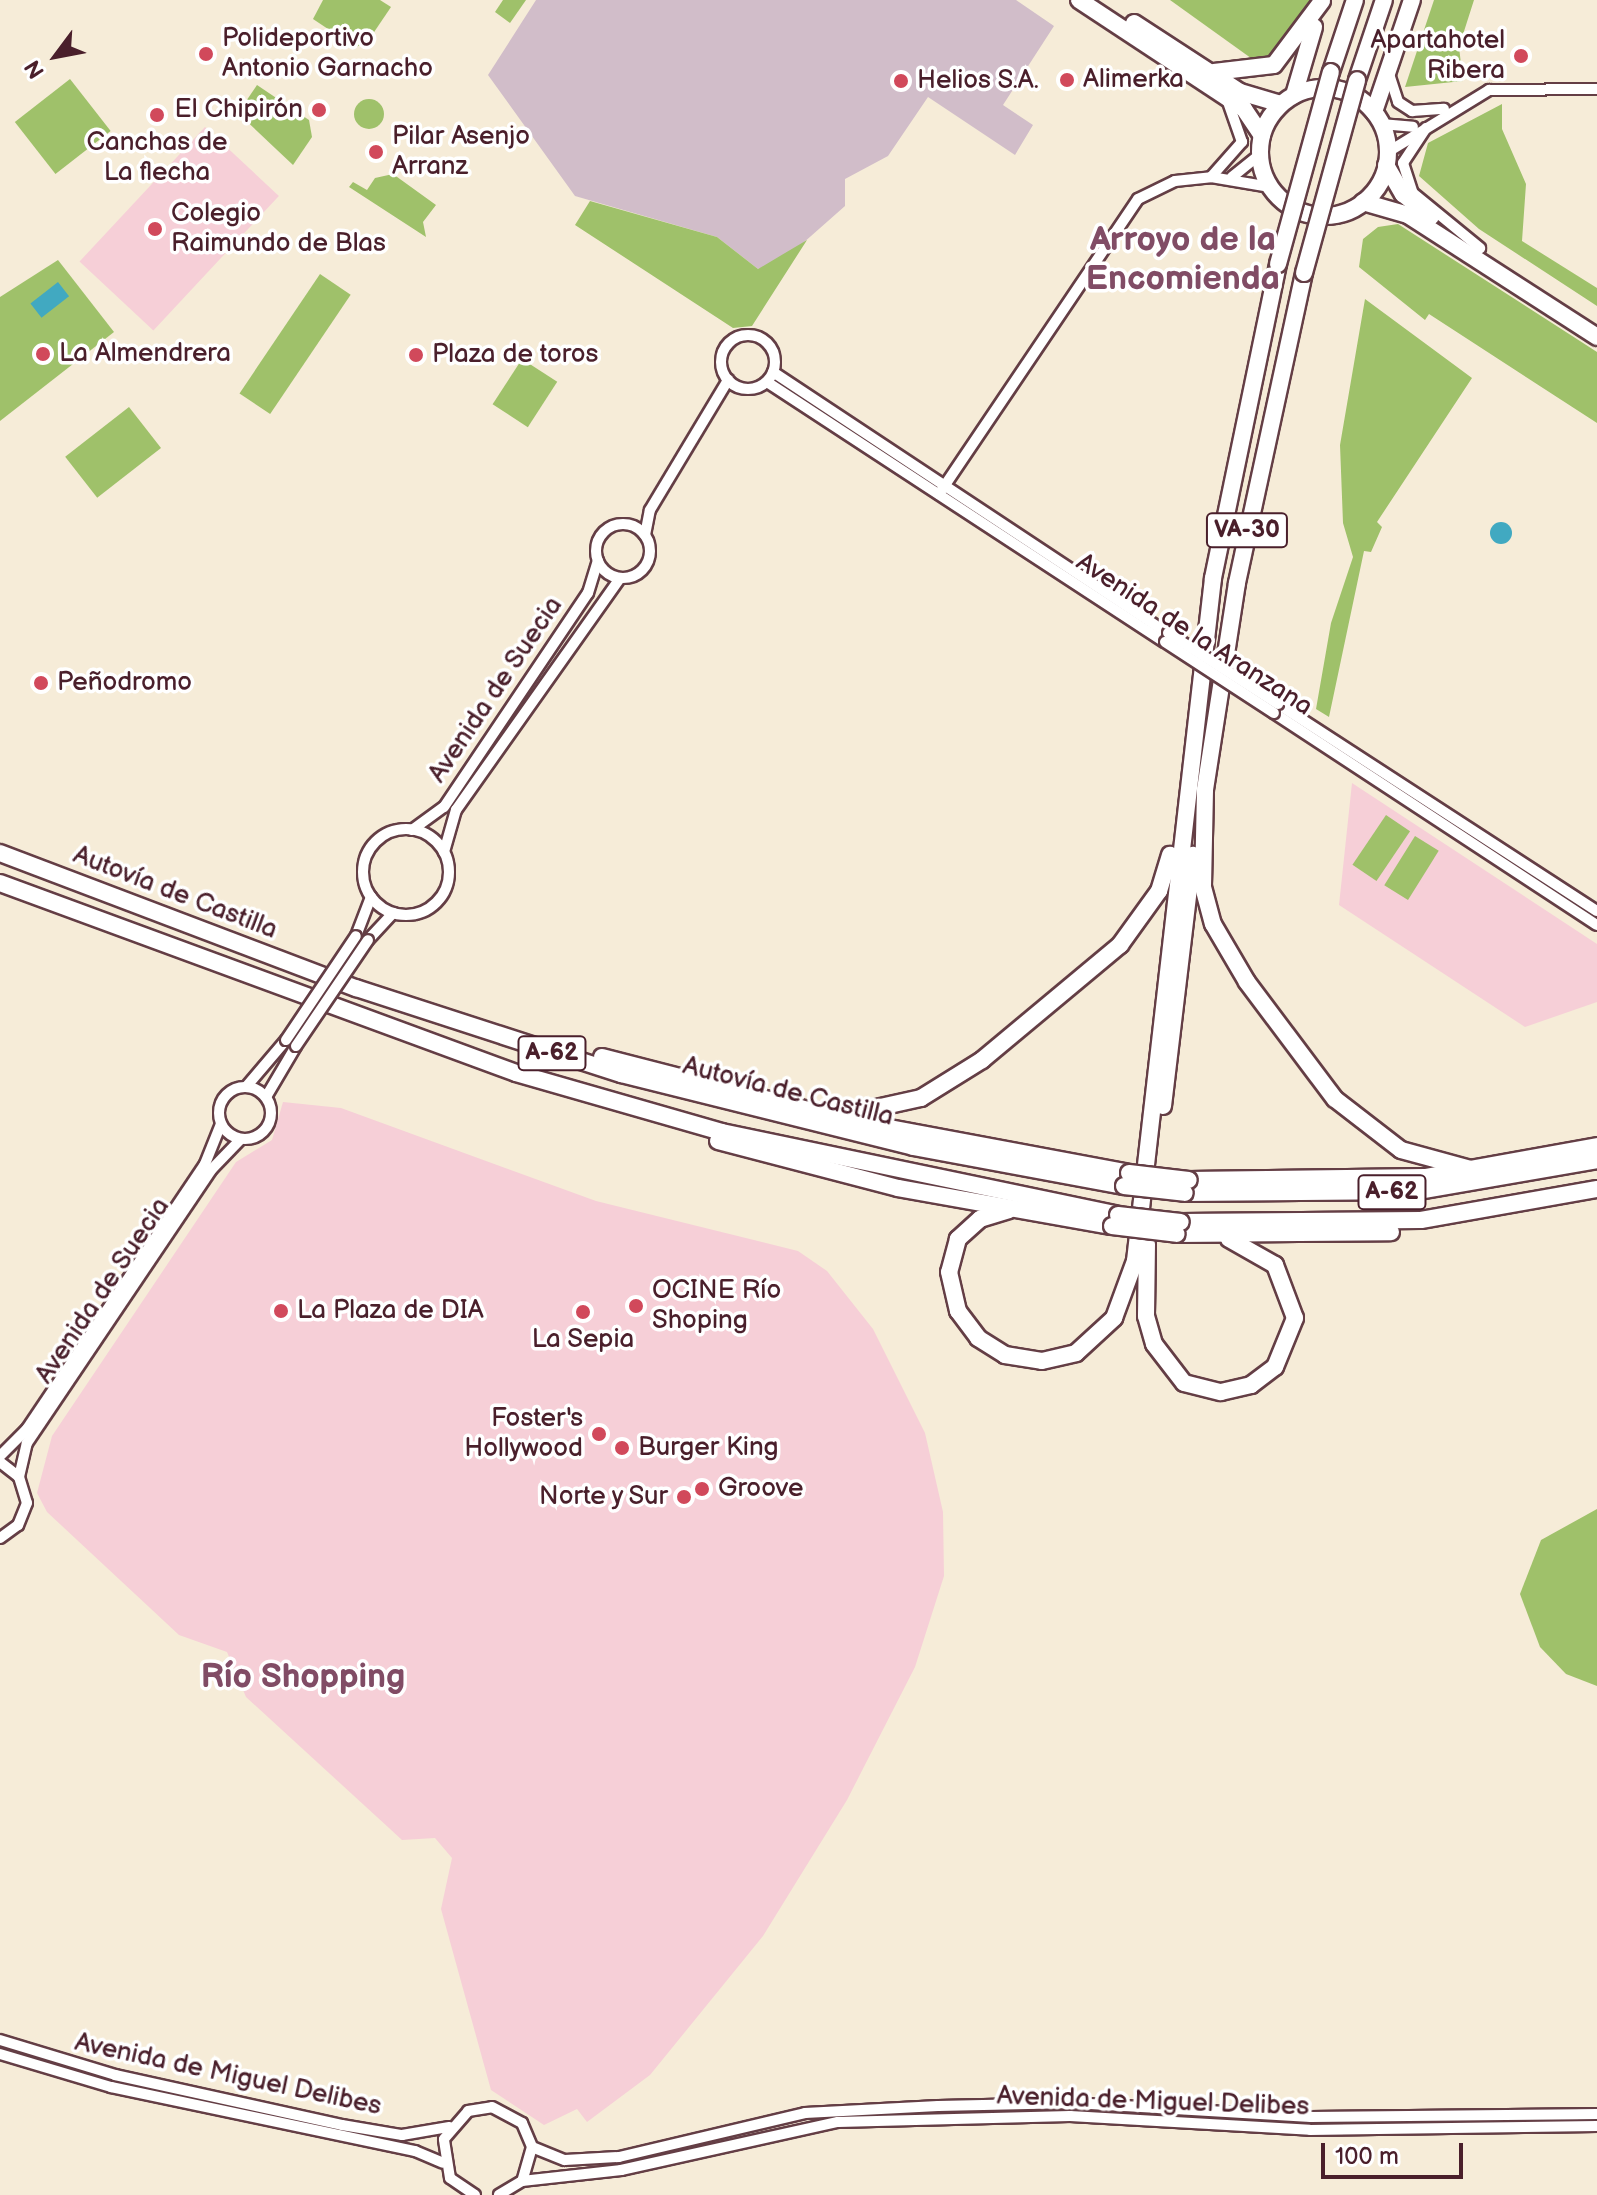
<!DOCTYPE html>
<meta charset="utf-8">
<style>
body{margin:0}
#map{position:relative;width:1597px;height:2195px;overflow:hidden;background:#f6ecd8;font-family:"Balsamiq Sans",sans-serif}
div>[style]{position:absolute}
.built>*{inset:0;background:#f6cfd7;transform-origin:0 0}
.industrial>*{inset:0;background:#d1bdc9}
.green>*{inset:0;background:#9fc16a;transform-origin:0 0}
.round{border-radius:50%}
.water>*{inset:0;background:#41a9c1;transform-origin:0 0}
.roads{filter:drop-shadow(2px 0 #643e45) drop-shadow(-2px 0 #643e45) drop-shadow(0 2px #643e45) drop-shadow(0 -2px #643e45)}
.minor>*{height:10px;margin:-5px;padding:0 5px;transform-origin:5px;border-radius:5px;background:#fff}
.minor>.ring{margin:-5px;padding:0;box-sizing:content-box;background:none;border:10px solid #fff;border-radius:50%}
.highway>*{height:16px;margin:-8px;padding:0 8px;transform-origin:8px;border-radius:8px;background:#fff}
.highway>.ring{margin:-8px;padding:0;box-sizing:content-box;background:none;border:16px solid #fff;border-radius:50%}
.bridges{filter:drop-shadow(2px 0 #643e45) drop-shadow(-2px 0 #643e45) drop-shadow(0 2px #643e45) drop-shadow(0 -2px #643e45)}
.minor-bridge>*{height:10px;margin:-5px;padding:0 5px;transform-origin:5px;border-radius:5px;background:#fff}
.highway-bridge>*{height:16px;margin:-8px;padding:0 8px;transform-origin:8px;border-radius:8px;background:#fff}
.dots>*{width:22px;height:22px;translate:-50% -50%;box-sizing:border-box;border:4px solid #fff;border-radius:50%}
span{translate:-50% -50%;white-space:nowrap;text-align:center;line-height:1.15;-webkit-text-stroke:7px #fff;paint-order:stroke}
.shield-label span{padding:2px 6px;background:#fff;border:2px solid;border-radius:6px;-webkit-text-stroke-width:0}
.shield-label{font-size:24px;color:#4a1f2b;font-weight:700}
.poi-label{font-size:26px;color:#4a1f2b}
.left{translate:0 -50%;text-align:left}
.right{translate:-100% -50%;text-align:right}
.street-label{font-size:26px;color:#4a1f2b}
.district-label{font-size:34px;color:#814c65;font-weight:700}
.north{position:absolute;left:16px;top:16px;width:80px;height:80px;-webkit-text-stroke:6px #fff;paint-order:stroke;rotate:238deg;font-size:22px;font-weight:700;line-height:32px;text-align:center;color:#4a1f2b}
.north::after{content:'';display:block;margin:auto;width:28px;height:36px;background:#4a1f2b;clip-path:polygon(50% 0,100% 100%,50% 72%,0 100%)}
.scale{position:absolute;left:1321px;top:2143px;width:142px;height:36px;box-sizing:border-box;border:4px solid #4a1f2b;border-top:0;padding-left:10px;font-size:24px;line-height:28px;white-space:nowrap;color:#4a1f2b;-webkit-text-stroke:6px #fff;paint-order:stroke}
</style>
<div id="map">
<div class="built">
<div style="left:205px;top:127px;width:101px;height:184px;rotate:43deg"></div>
<div style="clip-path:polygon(1352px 783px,1597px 944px,1597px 1002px,1525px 1027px,1339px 905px)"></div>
<div style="clip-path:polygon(283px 1102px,341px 1108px,596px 1201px,798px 1251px,827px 1271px,873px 1329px,925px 1433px,943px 1512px,944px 1576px,915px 1667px,847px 1800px,763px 1936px,650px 2075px,587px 2122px,577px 2109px,544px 2125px,491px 2090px,441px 1909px,452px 1858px,435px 1838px,402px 1840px,389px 1828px,246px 1697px,227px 1652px,179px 1635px,47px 1512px,37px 1493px,52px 1436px,236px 1162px,272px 1140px)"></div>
</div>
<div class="industrial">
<div style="clip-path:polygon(536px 0,1016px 0,1054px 26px,1003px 105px,1033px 125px,1015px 155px,928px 97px,888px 156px,845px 179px,845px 206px,785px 259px,758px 269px,717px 237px,575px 196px,488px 75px)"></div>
</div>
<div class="green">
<div style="clip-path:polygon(323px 0,380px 0,391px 7px,366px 44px,355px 47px,313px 19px)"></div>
<div style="clip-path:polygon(503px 0,526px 0,510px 23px,495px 12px)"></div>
<div style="clip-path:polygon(1170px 0,1318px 0,1262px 66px)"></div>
<div style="clip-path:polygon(1434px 0,1474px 0,1459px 47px,1463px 81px,1405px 87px)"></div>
<div style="left:70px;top:79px;width:66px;height:70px;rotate:52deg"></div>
<div style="clip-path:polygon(257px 85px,309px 120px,312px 137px,293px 165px,238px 113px)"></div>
<div class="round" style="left:354px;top:99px;width:30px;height:30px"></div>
<div style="clip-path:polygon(1502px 104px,1502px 129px,1526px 184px,1522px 241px,1597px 288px,1597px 306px,1479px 229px,1419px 176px,1428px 143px)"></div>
<div style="clip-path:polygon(393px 174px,436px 205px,423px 222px,426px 237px,349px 187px,353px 182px,367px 190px,375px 178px)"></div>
<div style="clip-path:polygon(590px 201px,717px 237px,758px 269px,807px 240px,752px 326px,733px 328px,575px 225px)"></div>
<div style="clip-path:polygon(1398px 224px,1597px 352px,1597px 423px,1429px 314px,1425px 320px,1359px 267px,1363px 239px,1378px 227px)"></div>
<div style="clip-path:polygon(58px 260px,114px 332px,0 421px,0 297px)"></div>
<div style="left:320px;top:274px;width:37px;height:144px;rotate:34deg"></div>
<div style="clip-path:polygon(1365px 299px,1472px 378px,1377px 522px,1382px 527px,1371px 552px,1364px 551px,1329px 717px,1316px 709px,1331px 623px,1353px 557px,1343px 523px,1340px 445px)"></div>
<div style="left:522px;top:359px;width:42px;height:54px;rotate:33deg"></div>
<div style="left:129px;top:407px;width:52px;height:81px;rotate:52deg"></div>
<div style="left:1386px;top:815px;width:29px;height:60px;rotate:34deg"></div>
<div style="left:1415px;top:836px;width:28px;height:58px;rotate:32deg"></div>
<div style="clip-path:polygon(1597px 1509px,1597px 1686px,1566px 1674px,1540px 1647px,1520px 1594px,1541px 1540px)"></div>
</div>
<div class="water">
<div style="left:58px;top:282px;width:18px;height:35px;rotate:52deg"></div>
<div class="round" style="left:1490px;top:522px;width:22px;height:22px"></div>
</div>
<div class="roads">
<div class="minor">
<div style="left:1390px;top:77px;width:26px;rotate:72deg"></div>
<div style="left:1398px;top:102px;width:17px;rotate:33deg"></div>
<div style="left:1412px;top:111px;width:32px;rotate:-4deg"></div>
<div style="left:1381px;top:124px;width:32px;rotate:5deg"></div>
<div style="left:1426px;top:128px;width:42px;rotate:123.3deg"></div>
<div style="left:1403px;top:163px;width:32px;rotate:72deg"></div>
<div style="left:1413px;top:193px;width:87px;rotate:39.4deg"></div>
<div style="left:1388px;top:152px;width:119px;rotate:-31.5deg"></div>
<div style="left:1489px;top:90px;width:108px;rotate:-0.5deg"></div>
<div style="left:1211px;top:177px;width:47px;rotate:-48.5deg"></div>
<div style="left:1242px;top:142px;width:42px;rotate:-109.3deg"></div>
<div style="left:1232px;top:177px;width:36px;rotate:-39deg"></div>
<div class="ring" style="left:721px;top:335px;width:44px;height:44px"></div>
<div style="left:773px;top:372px;width:473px;rotate:33.5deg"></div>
<div style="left:767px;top:382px;width:475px;rotate:33.2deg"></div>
<div style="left:939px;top:494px;width:356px;rotate:-56deg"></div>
<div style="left:1138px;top:199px;width:41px;rotate:-25.9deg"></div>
<div style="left:1175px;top:181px;width:36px;rotate:-6deg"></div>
<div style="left:1211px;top:177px;width:60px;rotate:9.6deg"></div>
<div class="ring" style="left:596px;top:524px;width:44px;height:44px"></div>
<div style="left:645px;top:535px;width:25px;rotate:-79deg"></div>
<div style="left:650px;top:510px;width:152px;rotate:-59deg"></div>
<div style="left:1278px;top:704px;width:380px;rotate:33deg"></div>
<div style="left:1274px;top:713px;width:386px;rotate:33.3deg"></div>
<div class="ring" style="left:363px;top:829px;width:76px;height:76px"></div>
<div style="left:412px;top:830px;width:39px;rotate:-36deg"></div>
<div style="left:444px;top:807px;width:258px;rotate:-56.1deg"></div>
<div style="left:588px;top:593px;width:34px;rotate:-73deg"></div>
<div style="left:444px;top:852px;width:44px;rotate:-74.1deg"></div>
<div style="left:456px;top:810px;width:284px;rotate:-54.7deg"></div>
<div style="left:356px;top:936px;width:42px;rotate:-69deg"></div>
<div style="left:368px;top:940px;width:37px;rotate:-47deg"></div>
<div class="ring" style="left:219px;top:1087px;width:42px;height:42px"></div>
<div style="left:246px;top:1087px;width:62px;rotate:-49.6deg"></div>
<div style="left:266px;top:1097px;width:59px;rotate:-59.5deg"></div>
<div style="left:0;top:1456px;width:38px;rotate:-45deg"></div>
<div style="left:27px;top:1429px;width:319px;rotate:-56.1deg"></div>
<div style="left:205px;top:1164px;width:43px;rotate:-68.2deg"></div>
<div style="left:0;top:1462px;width:24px;rotate:38deg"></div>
<div style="left:19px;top:1477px;width:27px;rotate:73deg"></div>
<div style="left:27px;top:1503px;width:24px;rotate:112deg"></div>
<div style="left:18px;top:1525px;width:22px;rotate:144deg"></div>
<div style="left:19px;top:1477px;width:35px;rotate:-77deg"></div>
<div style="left:27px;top:1443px;width:331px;rotate:-56deg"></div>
<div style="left:212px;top:1169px;width:40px;rotate:-46deg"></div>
<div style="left:0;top:2040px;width:120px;rotate:16.9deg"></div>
<div style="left:115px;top:2075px;width:232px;rotate:12.4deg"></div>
<div style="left:342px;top:2125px;width:61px;rotate:9.5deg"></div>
<div style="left:402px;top:2135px;width:48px;rotate:-9.7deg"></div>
<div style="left:0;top:2054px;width:116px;rotate:16.6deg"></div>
<div style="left:111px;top:2087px;width:311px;rotate:11.9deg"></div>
<div style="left:415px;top:2151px;width:30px;rotate:23deg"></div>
<div style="left:532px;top:2147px;width:35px;rotate:22deg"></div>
<div style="left:565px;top:2160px;width:54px;rotate:-3.2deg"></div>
<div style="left:619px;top:2157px;width:191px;rotate:-13.3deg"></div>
<div style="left:805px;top:2113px;width:133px;rotate:-3deg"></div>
<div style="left:938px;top:2106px;width:135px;rotate:-1.3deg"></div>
<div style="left:1073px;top:2103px;width:238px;rotate:3.4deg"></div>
<div style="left:1311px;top:2117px;width:286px;rotate:-0.6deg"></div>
<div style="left:522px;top:2181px;width:100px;rotate:-6.3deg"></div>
<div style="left:621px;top:2170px;width:222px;rotate:-12.5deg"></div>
<div style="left:838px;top:2122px;width:232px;rotate:-1.5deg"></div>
<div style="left:1070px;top:2116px;width:240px;rotate:3.3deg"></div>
<div style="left:1310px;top:2130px;width:287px;rotate:-0.8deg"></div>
<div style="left:475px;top:2195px;width:30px;rotate:-146deg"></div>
<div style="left:450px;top:2178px;width:39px;rotate:-99deg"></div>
<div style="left:444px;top:2139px;width:37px;rotate:-49deg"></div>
<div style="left:468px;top:2111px;width:24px;rotate:-9deg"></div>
<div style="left:492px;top:2107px;width:34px;rotate:28deg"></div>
<div style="left:522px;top:2123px;width:26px;rotate:67deg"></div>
<div style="left:532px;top:2147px;width:35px;rotate:106deg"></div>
<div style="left:522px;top:2181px;width:27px;rotate:149deg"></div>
</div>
<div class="highway">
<div style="left:1079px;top:0;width:198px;rotate:33.4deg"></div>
<div style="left:1244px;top:109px;width:32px;rotate:56deg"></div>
<div style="left:1134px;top:23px;width:126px;rotate:33.1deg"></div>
<div style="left:1240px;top:92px;width:43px;rotate:16.3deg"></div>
<div style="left:1214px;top:72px;width:60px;rotate:-6.7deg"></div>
<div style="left:1274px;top:65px;width:80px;rotate:-53.1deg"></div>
<div style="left:1331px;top:72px;width:76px;rotate:-71.6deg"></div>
<div style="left:1357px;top:80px;width:84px;rotate:-71.4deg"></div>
<div class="ring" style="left:1260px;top:88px;width:112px;height:112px"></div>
<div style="left:1294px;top:95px;width:71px;rotate:-73.6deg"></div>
<div style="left:1374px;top:112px;width:118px;rotate:-71.3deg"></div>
<div style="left:1386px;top:165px;width:34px;rotate:60deg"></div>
<div style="left:1403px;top:194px;width:36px;rotate:39deg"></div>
<div style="left:1363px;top:202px;width:47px;rotate:16.1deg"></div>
<div style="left:1408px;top:215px;width:225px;rotate:32.8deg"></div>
<div style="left:1304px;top:273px;width:317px;rotate:102.2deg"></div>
<div style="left:1237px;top:583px;width:209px;rotate:98.8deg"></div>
<div style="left:1205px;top:790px;width:97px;rotate:91.2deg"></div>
<div style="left:1203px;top:887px;width:38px;rotate:75deg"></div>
<div style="left:1213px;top:924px;width:67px;rotate:59.6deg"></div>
<div style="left:1247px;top:982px;width:146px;rotate:53.1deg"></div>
<div style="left:1335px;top:1099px;width:83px;rotate:37.7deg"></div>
<div style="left:1401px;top:1150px;width:73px;rotate:15.2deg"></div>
<div style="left:0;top:853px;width:381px;rotate:20.8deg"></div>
<div style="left:356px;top:988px;width:279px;rotate:18deg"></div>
<div style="left:621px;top:1074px;width:301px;rotate:14deg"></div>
<div style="left:913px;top:1147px;width:215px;rotate:10.5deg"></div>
<div style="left:0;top:883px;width:550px;rotate:20.21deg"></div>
<div style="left:516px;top:1073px;width:214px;rotate:16deg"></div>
<div style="left:722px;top:1132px;width:405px;rotate:11.8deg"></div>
<div style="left:602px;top:1057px;width:241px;rotate:14.4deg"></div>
<div style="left:835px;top:1117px;width:88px;rotate:-12.5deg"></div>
<div style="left:921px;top:1098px;width:72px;rotate:-31.9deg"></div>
<div style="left:982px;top:1060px;width:180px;rotate:-39.8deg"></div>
<div style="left:1120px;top:945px;width:67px;rotate:-54.2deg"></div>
<div style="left:1159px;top:891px;width:38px;rotate:-73deg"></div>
<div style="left:1163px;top:1106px;width:253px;rotate:-83.2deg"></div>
<div style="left:847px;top:1120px;width:287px;rotate:10.6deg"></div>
<div style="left:718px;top:1141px;width:186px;rotate:14.6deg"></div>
<div style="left:898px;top:1188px;width:217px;rotate:10.1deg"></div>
<div style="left:1189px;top:1180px;width:236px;rotate:-0.7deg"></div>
<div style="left:1425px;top:1177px;width:175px;rotate:-10.2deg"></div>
<div style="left:1185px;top:1193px;width:233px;rotate:-0.5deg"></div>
<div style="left:1418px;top:1191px;width:182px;rotate:-9.8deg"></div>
<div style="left:1009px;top:1210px;width:30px;rotate:163deg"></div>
<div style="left:980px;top:1219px;width:30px;rotate:138deg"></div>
<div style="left:958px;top:1239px;width:34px;rotate:105deg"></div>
<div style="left:949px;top:1272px;width:40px;rotate:77deg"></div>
<div style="left:958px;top:1311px;width:34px;rotate:53deg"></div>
<div style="left:978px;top:1338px;width:32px;rotate:32deg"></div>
<div style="left:1005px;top:1355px;width:37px;rotate:9deg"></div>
<div style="left:1042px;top:1361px;width:35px;rotate:-13deg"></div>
<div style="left:1076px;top:1353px;width:52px;rotate:-42.6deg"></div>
<div style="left:1114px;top:1318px;width:61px;rotate:-69.8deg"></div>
<div style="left:1135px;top:1261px;width:687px;rotate:-83.48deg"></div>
<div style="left:1213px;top:578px;width:321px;rotate:-78.3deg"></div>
<div style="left:1181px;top:1222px;width:240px;rotate:-0.5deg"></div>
<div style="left:1421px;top:1220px;width:179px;rotate:-10deg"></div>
<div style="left:1177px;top:1234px;width:214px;rotate:-0.5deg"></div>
<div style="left:1147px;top:1244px;width:72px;rotate:90.8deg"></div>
<div style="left:1146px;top:1316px;width:29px;rotate:74deg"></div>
<div style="left:1154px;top:1344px;width:49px;rotate:52.4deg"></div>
<div style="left:1184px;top:1383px;width:38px;rotate:14deg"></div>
<div style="left:1221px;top:1392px;width:31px;rotate:-13deg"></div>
<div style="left:1251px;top:1385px;width:30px;rotate:-37deg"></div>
<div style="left:1275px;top:1367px;width:53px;rotate:-67.8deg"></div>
<div style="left:1295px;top:1318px;width:57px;rotate:-110.7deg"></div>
<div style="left:1275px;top:1265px;width:53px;rotate:-150.5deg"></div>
</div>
</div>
<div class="bridges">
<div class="minor-bridge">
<div style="left:1168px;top:633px;width:131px;rotate:32.8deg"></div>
<div style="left:1165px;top:642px;width:130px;rotate:33.1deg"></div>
<div style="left:286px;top:1040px;width:125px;rotate:-56.1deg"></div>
<div style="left:296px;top:1046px;width:128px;rotate:-55.8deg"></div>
</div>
<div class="highway-bridge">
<div style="left:1278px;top:264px;width:199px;rotate:-74.6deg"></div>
<div style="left:1304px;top:273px;width:200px;rotate:-74.6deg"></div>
<div style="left:1129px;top:1173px;width:60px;rotate:6.7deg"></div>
<div style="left:1124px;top:1186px;width:61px;rotate:6.5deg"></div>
<div style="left:1118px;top:1215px;width:63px;rotate:6.3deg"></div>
<div style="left:1112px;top:1226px;width:65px;rotate:7deg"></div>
</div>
</div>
<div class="dots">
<div style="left:206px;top:54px;background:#d1495b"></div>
<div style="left:1521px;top:56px;background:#d1495b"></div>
<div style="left:1067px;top:80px;background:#d1495b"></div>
<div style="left:901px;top:81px;background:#d1495b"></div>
<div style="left:319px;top:110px;background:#d1495b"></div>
<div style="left:157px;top:115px;background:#d1495b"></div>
<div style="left:376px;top:152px;background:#d1495b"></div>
<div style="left:155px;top:229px;background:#d1495b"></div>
<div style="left:43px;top:354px;background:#d1495b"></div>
<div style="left:416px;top:355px;background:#d1495b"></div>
<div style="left:41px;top:683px;background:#d1495b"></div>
<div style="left:636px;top:1306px;background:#d1495b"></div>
<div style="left:281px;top:1311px;background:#d1495b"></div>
<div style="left:583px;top:1312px;background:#d1495b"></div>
<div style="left:599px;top:1434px;background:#d1495b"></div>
<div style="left:622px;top:1448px;background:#d1495b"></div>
<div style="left:702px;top:1489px;background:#d1495b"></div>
<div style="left:684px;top:1497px;background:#d1495b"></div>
</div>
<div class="shield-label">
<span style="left:1247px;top:530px">VA-30</span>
<span style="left:552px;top:1053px">A-62</span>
<span style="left:1392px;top:1192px">A-62</span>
</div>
<div class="poi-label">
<span class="left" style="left:222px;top:54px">Polideportivo<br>Antonio Garnacho</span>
<span class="right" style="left:1505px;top:56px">Apartahotel<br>Ribera</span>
<span class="left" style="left:1083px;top:80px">Alimerka</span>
<span class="left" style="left:917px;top:81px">Helios S.A.</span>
<span class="right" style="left:303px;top:110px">El Chipirón</span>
<span class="left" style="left:392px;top:152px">Pilar Asenjo<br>Arranz</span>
<span style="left:157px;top:158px">Canchas de<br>La flecha</span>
<span class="left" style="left:171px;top:229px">Colegio<br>Raimundo de Blas</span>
<span class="left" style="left:59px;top:354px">La Almendrera</span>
<span class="left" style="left:432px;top:355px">Plaza de toros</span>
<span class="left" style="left:57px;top:683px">Peñodromo</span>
<span class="left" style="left:652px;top:1306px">OCINE Río<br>Shoping</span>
<span class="left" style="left:297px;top:1311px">La Plaza de DIA</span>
<span style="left:583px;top:1340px">La Sepia</span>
<span class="right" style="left:583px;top:1434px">Foster's<br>Hollywood</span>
<span class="left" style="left:638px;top:1448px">Burger King</span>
<span class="left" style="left:718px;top:1489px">Groove</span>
<span class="right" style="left:668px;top:1497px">Norte y Sur</span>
</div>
<div class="street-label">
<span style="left:1194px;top:635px;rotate:33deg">Avenida de la Aranzana</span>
<span style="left:496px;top:690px;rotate:-56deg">Avenida de Suecia</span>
<span style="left:175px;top:893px;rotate:21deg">Autovía de Castilla</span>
<span style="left:788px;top:1092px;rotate:14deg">Autovía de Castilla</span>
<span style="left:103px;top:1291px;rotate:-56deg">Avenida de Suecia</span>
<span style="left:228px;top:2075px;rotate:12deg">Avenida de Miguel Delibes</span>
<span style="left:1153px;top:2102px;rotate:2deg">Avenida de Miguel Delibes</span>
</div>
<div class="district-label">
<span style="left:1183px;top:259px">Arroyo de la<br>Encomienda</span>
<span style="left:303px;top:1677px">Río Shopping</span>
</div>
<div class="north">N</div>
<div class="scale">100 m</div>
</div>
